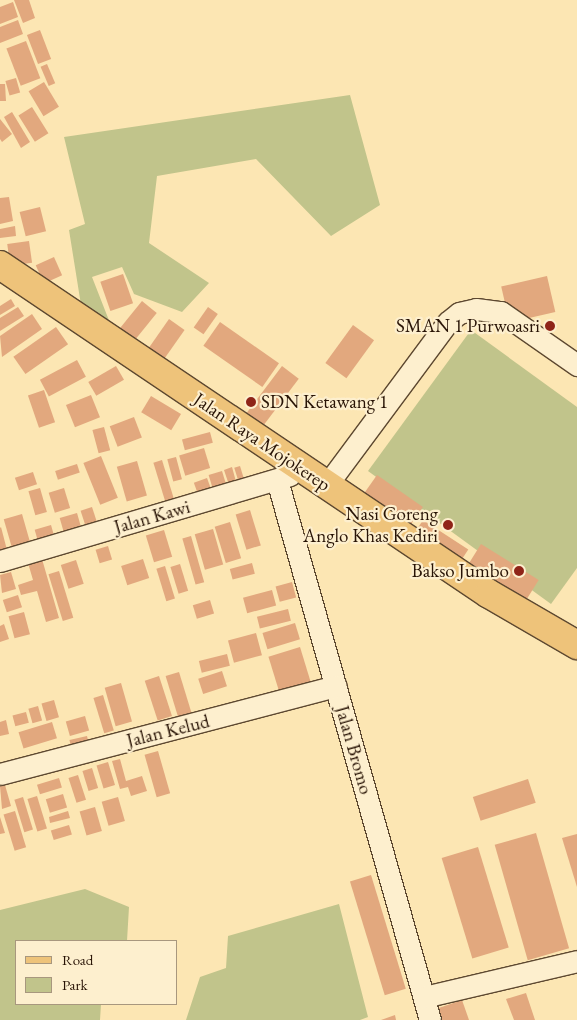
<!DOCTYPE html>
<style>
body{margin:0}
#map{position:relative;width:577px;height:1020px;overflow:hidden;background:#fce6b3;font-family:"EB Garamond",serif}
div>[style]{position:absolute}
.green>*{inset:0;background:#c1c48b}
.building>*{inset:0;background:#e2a87e;transform-origin:0 0}
.roads{filter:drop-shadow(1px 0 #5d4830) drop-shadow(-1px 0 #5d4830) drop-shadow(0 1px #5d4830) drop-shadow(0 -1px #5d4830)}
.minor>*{height:21px;margin:-10.5px;padding:0 10.5px;transform-origin:10.5px;border-radius:10.5px;background:#fdefce}
.major>*{height:28px;margin:-14px;padding:0 14px;transform-origin:14px;border-radius:14px;background:#eec37a}
.dots>*{width:14px;height:14px;translate:-50% -50%;box-sizing:border-box;border:2px solid #fdefce;border-radius:50%}
span{translate:-50% -50%;white-space:nowrap;text-align:center;line-height:1.15;-webkit-text-stroke:4.5px #fdefce;paint-order:stroke}
.poi-label{font-size:19px;color:#281305}
.right{translate:-100% -50%;text-align:right}
.left{translate:0 -50%;text-align:left}
.street-label{font-size:19px;color:#281305}
.legend{position:absolute;left:15px;top:940px;width:162px;height:65px;box-sizing:border-box;background:#fdefce;border:1px solid #a8977e;margin:0;padding:6px 9px;list-style:none;font-size:15px;color:#281305}
.legend li{display:flex;align-items:center;gap:10px;height:25px}
.legend b{width:25px;border:1px solid #a8977e}
</style>
<div id="map">
<div class="green">
<div style="clip-path:polygon(350px 95px,380px 205px,331px 236px,256px 159px,157px 176px,149px 243px,209px 283px,182px 312px,134px 294px,122px 267px,92px 277px,110px 323px,81px 305px,69px 230px,85px 224px,64px 137px)"></div>
<div style="clip-path:polygon(471px 330px,577px 407px,577px 568px,551px 604px,368px 471px)"></div>
<div style="clip-path:polygon(85px 889px,129px 907px,127px 941px,16px 941px,16px 1004px,101px 1004px,100px 1020px,0 1020px,0 910px)"></div>
<div style="clip-path:polygon(339px 904px,368px 1017px,360px 1020px,186px 1020px,200px 977px,226px 968px,228px 936px)"></div>
</div>
<div class="building">
<div style="clip-path:polygon(14px 0,29px 0,35px 18px,23px 23px)"></div>
<div style="clip-path:polygon(13px 2px,18px 17px,0 24px,0 7px)"></div>
<div style="clip-path:polygon(18px 20px,23px 34px,0 43px,0 27px)"></div>
<div style="left:40px;top:30px;width:31px;height:14px;rotate:69deg"></div>
<div style="left:26px;top:41px;width:40px;height:21px;rotate:69deg"></div>
<div style="left:47px;top:64px;width:21px;height:7px;rotate:67deg"></div>
<div style="left:16px;top:78px;width:15px;height:11px;rotate:74deg"></div>
<div style="left:44px;top:82px;width:29px;height:18px;rotate:59deg"></div>
<div style="clip-path:polygon(0 84px,5px 84px,6px 101px,0 101px)"></div>
<div style="left:32px;top:107px;width:31px;height:16px;rotate:58deg"></div>
<div style="clip-path:polygon(12px 112px,30px 142px,21px 148px,4px 117px)"></div>
<div style="clip-path:polygon(0 119px,12px 134px,2px 142px,0 139px)"></div>
<div style="clip-path:polygon(9px 197px,13px 221px,0 224px,0 198px)"></div>
<div style="left:40px;top:207px;width:25px;height:21px;rotate:76deg"></div>
<div style="clip-path:polygon(15px 226px,16px 236px,0 238px,0 229px)"></div>
<div style="left:29px;top:241px;width:22px;height:22px;rotate:82deg"></div>
<div style="left:54px;top:257px;width:20px;height:20px;rotate:66deg"></div>
<div style="left:123px;top:274px;width:31px;height:24px;rotate:71deg"></div>
<div style="left:547px;top:276px;width:37px;height:47px;rotate:77deg"></div>
<div style="clip-path:polygon(11px 299px,15px 306px,0 315px,0 306px)"></div>
<div style="left:142px;top:301px;width:19px;height:38px;rotate:39deg"></div>
<div style="clip-path:polygon(18px 307px,24px 316px,0 331px,0 318px)"></div>
<div style="left:208px;top:307px;width:12px;height:25px;rotate:35deg"></div>
<div style="clip-path:polygon(32px 314px,42px 329px,2px 357px,0 336px)"></div>
<div style="left:169px;top:319px;width:19px;height:35px;rotate:35deg"></div>
<div style="left:220px;top:322px;width:72px;height:29px;rotate:35deg"></div>
<div style="left:353px;top:325px;width:26px;height:47px;rotate:36deg"></div>
<div style="left:56px;top:327px;width:21px;height:52px;rotate:55deg"></div>
<div style="left:77px;top:360px;width:19px;height:42px;rotate:62deg"></div>
<div style="left:116px;top:366px;width:16px;height:32px;rotate:60deg"></div>
<div style="left:282px;top:366px;width:21px;height:61px;rotate:37deg"></div>
<div style="left:44px;top:390px;width:34px;height:17px;rotate:71deg"></div>
<div style="left:91px;top:395px;width:24px;height:27px;rotate:68deg"></div>
<div style="left:151px;top:396px;width:35px;height:19px;rotate:31deg"></div>
<div style="left:134px;top:417px;width:22px;height:26px;rotate:69deg"></div>
<div style="left:104px;top:427px;width:24px;height:12px;rotate:75deg"></div>
<div style="left:210px;top:432px;width:11px;height:29px;rotate:75deg"></div>
<div style="left:204px;top:448px;width:21px;height:26px;rotate:73deg"></div>
<div style="left:101px;top:456px;width:45px;height:19px;rotate:68deg"></div>
<div style="left:176px;top:457px;width:23px;height:9px;rotate:75deg"></div>
<div style="left:162px;top:460px;width:45px;height:9px;rotate:73deg"></div>
<div style="left:137px;top:461px;width:36px;height:21px;rotate:74deg"></div>
<div style="left:77px;top:464px;width:9px;height:23px;rotate:72deg"></div>
<div style="left:240px;top:466px;width:21px;height:6px;rotate:73deg"></div>
<div style="clip-path:polygon(232px 467px,238px 489px,231px 491px,224px 470px)"></div>
<div style="left:222px;top:471px;width:21px;height:14px;rotate:73deg"></div>
<div style="left:33px;top:472px;width:13px;height:19px;rotate:72deg"></div>
<div style="left:377px;top:475px;width:56px;height:27px;rotate:35deg"></div>
<div style="left:207px;top:478px;width:15px;height:14px;rotate:70deg"></div>
<div style="left:40px;top:488px;width:25px;height:12px;rotate:74deg"></div>
<div style="left:64px;top:488px;width:21px;height:16px;rotate:73deg"></div>
<div style="left:92px;top:507px;width:19px;height:12px;rotate:72deg"></div>
<div style="left:250px;top:510px;width:37px;height:15px;rotate:73deg"></div>
<div style="left:77px;top:513px;width:19px;height:18px;rotate:74deg"></div>
<div style="left:22px;top:514px;width:29px;height:19px;rotate:74deg"></div>
<div style="left:423px;top:520px;width:54px;height:16px;rotate:33deg"></div>
<div style="left:230px;top:522px;width:38px;height:16px;rotate:73deg"></div>
<div style="left:51px;top:525px;width:15px;height:17px;rotate:74deg"></div>
<div style="clip-path:polygon(1px 527px,7px 550px,0 552px,0 528px)"></div>
<div style="left:213px;top:529px;width:37px;height:19px;rotate:74deg"></div>
<div style="left:164px;top:530px;width:28px;height:19px;rotate:73deg"></div>
<div style="left:191px;top:536px;width:48px;height:9px;rotate:74deg"></div>
<div style="left:481px;top:544px;width:68px;height:23px;rotate:32deg"></div>
<div style="left:108px;top:546px;width:14px;height:13px;rotate:73deg"></div>
<div style="clip-path:polygon(42px 559px,59px 618px,46px 622px,37px 591px,21px 595px,18px 585px,33px 580px,28px 563px)"></div>
<div style="left:143px;top:559px;width:20px;height:23px;rotate:72deg"></div>
<div style="left:76px;top:560px;width:25px;height:16px;rotate:72deg"></div>
<div style="left:252px;top:563px;width:11px;height:23px;rotate:75deg"></div>
<div style="left:180px;top:564px;width:28px;height:10px;rotate:73deg"></div>
<div style="left:165px;top:566px;width:34px;height:9px;rotate:73deg"></div>
<div style="left:59px;top:571px;width:49px;height:11px;rotate:73deg"></div>
<div style="clip-path:polygon(11px 572px,16px 589px,2px 593px,0 575px)"></div>
<div style="left:292px;top:582px;width:16px;height:17px;rotate:75deg"></div>
<div style="left:272px;top:590px;width:16px;height:30px;rotate:75deg"></div>
<div style="left:18px;top:595px;width:13px;height:16px;rotate:72deg"></div>
<div style="left:210px;top:600px;width:14px;height:18px;rotate:73deg"></div>
<div style="left:288px;top:609px;width:12px;height:32px;rotate:76deg"></div>
<div style="left:24px;top:612px;width:23px;height:16px;rotate:75deg"></div>
<div style="left:295px;top:623px;width:17px;height:34px;rotate:73deg"></div>
<div style="clip-path:polygon(4px 624px,9px 639px,0 642px,0 626px)"></div>
<div style="left:256px;top:633px;width:23px;height:29px;rotate:75deg"></div>
<div style="left:300px;top:647px;width:41px;height:33px;rotate:73deg"></div>
<div style="left:227px;top:654px;width:12px;height:29px;rotate:76deg"></div>
<div style="left:222px;top:671px;width:16px;height:25px;rotate:72deg"></div>
<div style="left:179px;top:672px;width:44px;height:14px;rotate:73deg"></div>
<div style="left:159px;top:676px;width:42px;height:15px;rotate:72deg"></div>
<div style="left:121px;top:683px;width:40px;height:17px;rotate:74deg"></div>
<div style="left:103px;top:695px;width:37px;height:10px;rotate:73deg"></div>
<div style="left:54px;top:700px;width:18px;height:13px;rotate:74deg"></div>
<div style="left:38px;top:706px;width:15px;height:10px;rotate:74deg"></div>
<div style="left:26px;top:712px;width:11px;height:14px;rotate:75deg"></div>
<div style="left:85px;top:716px;width:15px;height:20px;rotate:74deg"></div>
<div style="clip-path:polygon(6px 720px,9px 734px,0 736px,0 722px)"></div>
<div style="left:52px;top:722px;width:17px;height:35px;rotate:73deg"></div>
<div style="left:87px;top:736px;width:9px;height:18px;rotate:77deg"></div>
<div style="left:158px;top:751px;width:44px;height:14px;rotate:74deg"></div>
<div style="clip-path:polygon(120px 759px,126px 781px,142px 776px,147px 791px,131px 796px,128px 787px,120px 789px,112px 761px)"></div>
<div style="left:108px;top:762px;width:24px;height:12px;rotate:73deg"></div>
<div style="left:92px;top:768px;width:21px;height:10px;rotate:73deg"></div>
<div style="left:78px;top:775px;width:26px;height:10px;rotate:72deg"></div>
<div style="left:59px;top:778px;width:10px;height:23px;rotate:73deg"></div>
<div style="left:528px;top:779px;width:25px;height:58px;rotate:72deg"></div>
<div style="clip-path:polygon(5px 785px,11px 806px,2px 809px,0 786px)"></div>
<div style="left:63px;top:794px;width:14px;height:18px;rotate:73deg"></div>
<div style="left:37px;top:796px;width:34px;height:10px;rotate:73deg"></div>
<div style="left:23px;top:797px;width:34px;height:9px;rotate:73deg"></div>
<div style="left:118px;top:797px;width:25px;height:17px;rotate:74deg"></div>
<div style="left:95px;top:807px;width:25px;height:16px;rotate:74deg"></div>
<div style="left:15px;top:811px;width:38px;height:12px;rotate:73deg"></div>
<div style="clip-path:polygon(68px 811px,70px 818px,50px 823px,49px 817px)"></div>
<div style="clip-path:polygon(0 817px,5px 833px,0 834px)"></div>
<div style="left:69px;top:825px;width:10px;height:19px;rotate:73deg"></div>
<div style="left:536px;top:833px;width:120px;height:43px;rotate:74deg"></div>
<div style="clip-path:polygon(577px 834px,577px 887px,562px 838px)"></div>
<div style="left:478px;top:847px;width:105px;height:38px;rotate:73deg"></div>
<div style="left:371px;top:875px;width:119px;height:22px;rotate:73deg"></div>
<div style="clip-path:polygon(526px 993px,535px 1020px,514px 1020px,506px 999px)"></div>
<div style="clip-path:polygon(462px 1000px,469px 1020px,437px 1020px,433px 1010px)"></div>
<div style="clip-path:polygon(395px 1015px,396px 1020px,381px 1020px)"></div>
</div>
<div class="roads">
<div class="minor">
<div style="left:277px;top:480px;width:561px;rotate:74.18deg"></div>
<div style="left:326px;top:486px;width:204px;rotate:-53.4deg"></div>
<div style="left:448px;top:322px;width:14px;rotate:-39deg"></div>
<div style="left:459px;top:313px;width:17px;rotate:-13deg"></div>
<div style="left:476px;top:309px;width:25px;rotate:7deg"></div>
<div style="left:501px;top:312px;width:93px;rotate:34.9deg"></div>
<div style="left:0;top:561px;width:302px;rotate:-16.5deg"></div>
<div style="left:0;top:774px;width:347px;rotate:-14.7deg"></div>
<div style="left:424px;top:997px;width:157px;rotate:-13.2deg"></div>
</div>
<div class="major">
<div style="left:0;top:265px;width:589px;rotate:33.93deg"></div>
<div style="left:489px;top:594px;width:102px;rotate:30.1deg"></div>
</div>
</div>
<div class="dots">
<div style="left:550px;top:326px;background:#8f2418"></div>
<div style="left:251px;top:402px;background:#8f2418"></div>
<div style="left:448px;top:525px;background:#8f2418"></div>
<div style="left:519px;top:571px;background:#8f2418"></div>
</div>
<div class="poi-label">
<span class="right" style="left:540px;top:326px">SMAN 1 Purwoasri</span>
<span class="left" style="left:261px;top:402px">SDN Ketawang 1</span>
<span class="right" style="left:438px;top:525px">Nasi Goreng<br>Anglo Khas Kediri</span>
<span class="right" style="left:509px;top:571px">Bakso Jumbo</span>
</div>
<div class="street-label">
<span style="left:262px;top:442px;rotate:34deg">Jalan Raya Mojokerep</span>
<span style="left:152px;top:517px;rotate:-16deg">Jalan Kawi</span>
<span style="left:168px;top:731px;rotate:-14deg">Jalan Kelud</span>
<span style="left:354px;top:750px;rotate:74deg">Jalan Bromo</span>
</div>
<ul class="legend">
<li><b style="height:6px;background:#eec37a"></b>Road</li>
<li><b style="height:14px;background:#c1c48b"></b>Park</li>
</ul>
</div>
